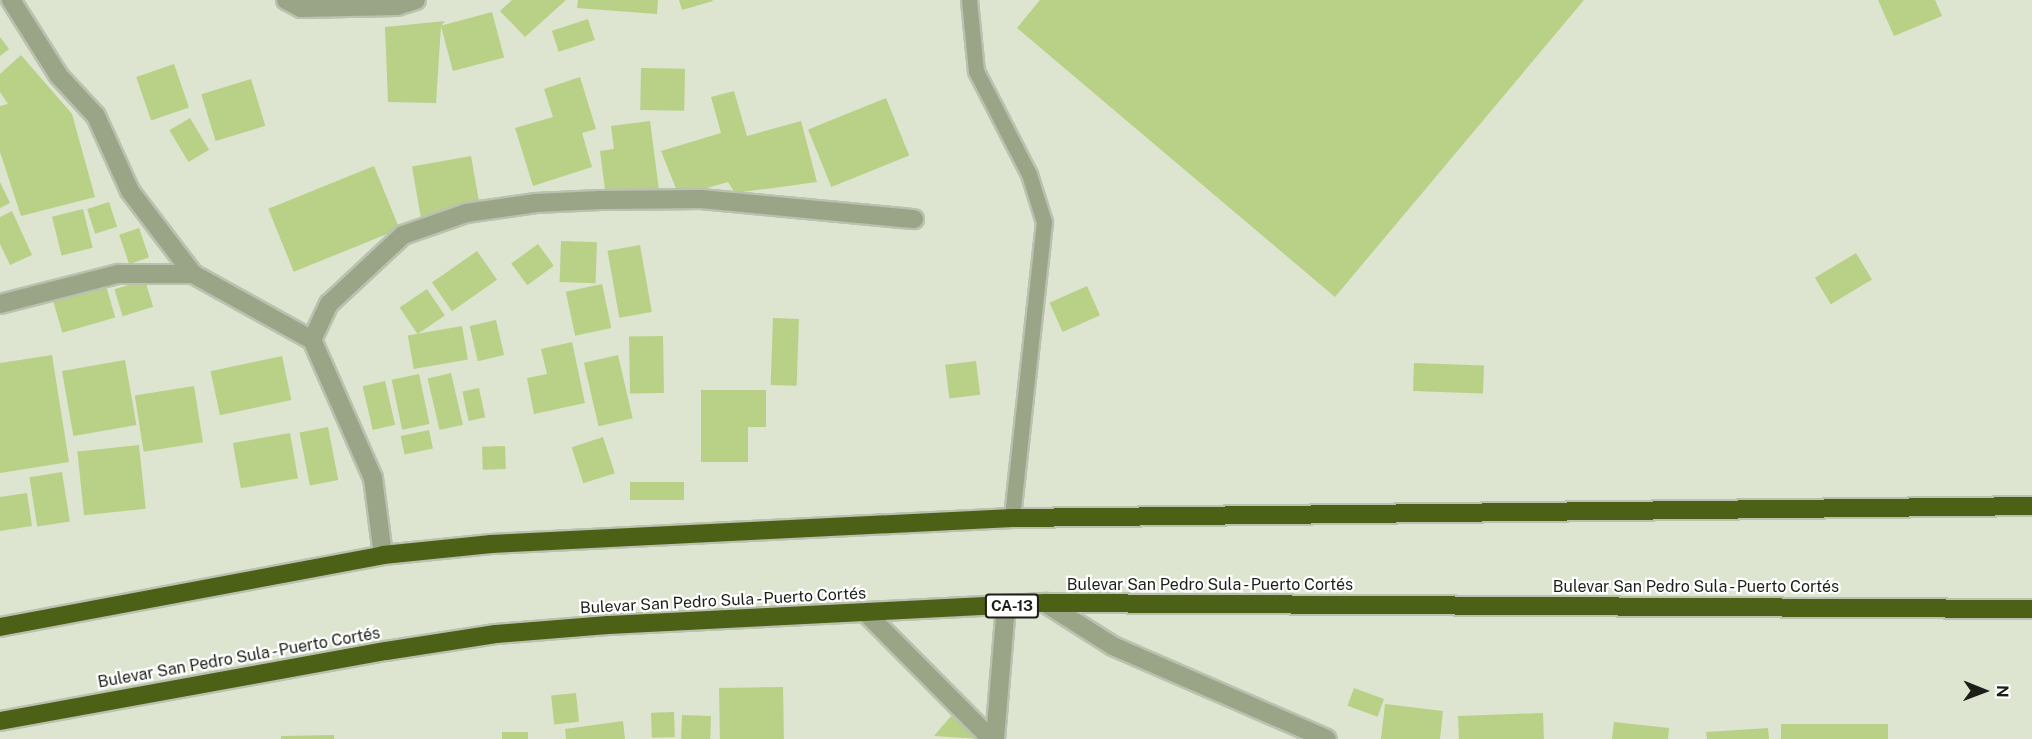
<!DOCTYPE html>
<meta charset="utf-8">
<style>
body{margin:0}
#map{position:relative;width:2032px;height:739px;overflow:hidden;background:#dde5d0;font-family:"Public Sans",sans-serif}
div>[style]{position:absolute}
.building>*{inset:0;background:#b8d187;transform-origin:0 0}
.roads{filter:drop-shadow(2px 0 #bac1af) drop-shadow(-2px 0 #bac1af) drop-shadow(0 2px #bac1af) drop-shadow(0 -2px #bac1af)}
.lane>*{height:15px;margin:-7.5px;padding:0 7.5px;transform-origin:7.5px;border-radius:7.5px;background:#9aa587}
.street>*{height:18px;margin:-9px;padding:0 9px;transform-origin:9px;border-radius:9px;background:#9aa587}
.highway>*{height:18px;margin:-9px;padding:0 9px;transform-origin:9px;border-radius:9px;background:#4c6016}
span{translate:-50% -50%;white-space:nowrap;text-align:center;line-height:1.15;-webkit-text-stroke:4.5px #fff;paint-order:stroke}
.shield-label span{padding:2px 4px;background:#fff;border:2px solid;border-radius:4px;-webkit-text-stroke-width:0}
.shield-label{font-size:15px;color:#1c1f17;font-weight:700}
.street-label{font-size:16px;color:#1c1f17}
.north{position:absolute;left:1954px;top:661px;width:60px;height:60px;-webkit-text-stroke:4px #fff;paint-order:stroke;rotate:91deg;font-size:16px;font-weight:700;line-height:24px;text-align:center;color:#1c1f17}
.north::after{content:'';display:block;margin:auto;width:21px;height:27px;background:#1c1f17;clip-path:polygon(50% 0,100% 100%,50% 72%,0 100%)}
</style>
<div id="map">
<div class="building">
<div style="clip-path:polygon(512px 0,566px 0,525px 37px,500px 11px)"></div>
<div style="clip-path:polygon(578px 0,658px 0,657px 14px,577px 8px)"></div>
<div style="clip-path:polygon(679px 0,712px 0,713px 1px,682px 10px)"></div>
<div style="clip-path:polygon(1040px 0,1584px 0,1335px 297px,1017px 28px)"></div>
<div style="clip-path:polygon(1878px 0,1935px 0,1942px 16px,1894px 36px)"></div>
<div style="left:492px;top:12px;width:47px;height:53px;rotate:75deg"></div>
<div style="left:588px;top:19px;width:22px;height:38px;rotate:72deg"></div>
<div style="clip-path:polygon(445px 21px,441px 26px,436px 103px,388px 102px,385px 27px)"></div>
<div style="clip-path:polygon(0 37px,9px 49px,0 56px)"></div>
<div style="clip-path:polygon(21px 55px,72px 114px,95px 197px,21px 216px,0 152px,0 106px,8px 104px,0 92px,0 74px)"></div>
<div style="left:174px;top:64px;width:46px;height:40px;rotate:71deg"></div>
<div style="left:641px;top:68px;width:44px;height:42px;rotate:1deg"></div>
<div style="clip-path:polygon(580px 77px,596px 129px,582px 133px,592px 167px,533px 186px,515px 128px,553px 117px,544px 89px)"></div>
<div style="left:251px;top:79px;width:49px;height:52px;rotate:73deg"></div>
<div style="clip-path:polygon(734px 91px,747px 136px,801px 121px,817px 182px,735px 193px,728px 182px,679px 196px,661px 151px,721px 133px,711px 97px)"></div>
<div style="left:886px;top:98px;width:62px;height:84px;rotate:68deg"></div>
<div style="left:190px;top:118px;width:37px;height:24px;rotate:59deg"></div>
<div style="clip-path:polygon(650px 121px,659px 190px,606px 197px,600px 151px,614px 149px,611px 126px)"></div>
<div style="left:471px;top:156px;width:52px;height:60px;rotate:80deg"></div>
<div style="left:374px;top:166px;width:68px;height:114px;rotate:68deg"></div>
<div style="clip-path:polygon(0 182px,10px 203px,0 208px)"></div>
<div style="left:109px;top:202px;width:26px;height:23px;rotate:72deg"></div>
<div style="left:83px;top:209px;width:40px;height:32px;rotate:76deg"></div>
<div style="clip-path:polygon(12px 211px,32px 255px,10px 265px,0 244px,0 217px)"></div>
<div style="left:139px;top:228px;width:31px;height:21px;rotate:71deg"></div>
<div style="left:561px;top:241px;width:36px;height:41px;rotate:2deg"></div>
<div style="left:538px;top:244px;width:27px;height:33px;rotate:54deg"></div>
<div style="left:640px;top:245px;width:68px;height:33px;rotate:80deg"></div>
<div style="left:477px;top:251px;width:35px;height:55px;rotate:55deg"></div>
<div style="left:1856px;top:253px;width:31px;height:48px;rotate:59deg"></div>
<div style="left:145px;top:280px;width:28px;height:32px;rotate:73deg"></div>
<div style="left:105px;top:282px;width:37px;height:55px;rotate:74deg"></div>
<div style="left:602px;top:284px;width:45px;height:37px;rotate:78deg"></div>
<div style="left:1087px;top:286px;width:32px;height:41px;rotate:66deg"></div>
<div style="left:427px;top:289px;width:32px;height:33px;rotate:56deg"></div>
<div style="left:773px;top:318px;width:26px;height:67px;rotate:2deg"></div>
<div style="left:496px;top:320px;width:36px;height:27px;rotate:77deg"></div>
<div style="left:462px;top:326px;width:34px;height:55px;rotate:80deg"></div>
<div style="left:663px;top:336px;width:57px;height:34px;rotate:89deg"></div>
<div style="clip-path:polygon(572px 342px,585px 403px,534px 414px,527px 378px,547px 374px,541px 349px)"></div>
<div style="clip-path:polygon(52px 355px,69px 462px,0 473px,0 363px)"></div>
<div style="left:618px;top:355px;width:65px;height:35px;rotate:77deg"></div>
<div style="left:282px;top:356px;width:45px;height:73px;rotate:78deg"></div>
<div style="left:125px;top:360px;width:66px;height:64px;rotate:80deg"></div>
<div style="left:976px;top:361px;width:34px;height:31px;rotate:83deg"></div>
<div style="left:1414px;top:363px;width:70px;height:28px;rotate:2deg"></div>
<div style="left:451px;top:373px;width:53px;height:24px;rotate:77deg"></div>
<div style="left:419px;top:374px;width:51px;height:28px;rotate:78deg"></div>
<div style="left:385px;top:381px;width:45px;height:23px;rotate:77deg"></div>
<div style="left:194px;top:386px;width:57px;height:60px;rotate:81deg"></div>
<div style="left:479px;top:388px;width:30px;height:17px;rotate:78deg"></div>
<div style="clip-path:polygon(701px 390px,766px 390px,766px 427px,748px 427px,748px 462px,701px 462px)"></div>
<div style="left:328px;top:427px;width:54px;height:29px;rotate:79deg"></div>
<div style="left:429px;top:430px;width:19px;height:29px;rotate:78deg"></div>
<div style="left:290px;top:433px;width:46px;height:58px;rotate:80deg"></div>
<div style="left:603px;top:437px;width:38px;height:33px;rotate:72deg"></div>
<div style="left:139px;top:445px;width:64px;height:62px;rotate:84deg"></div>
<div style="left:505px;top:446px;width:23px;height:23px;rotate:88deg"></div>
<div style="left:62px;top:472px;width:50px;height:33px;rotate:81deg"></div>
<div style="left:684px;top:482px;width:18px;height:54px;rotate:90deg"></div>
<div style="clip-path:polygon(27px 493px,32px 526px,0 531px,0 497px)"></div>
<div style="left:783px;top:687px;width:52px;height:64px;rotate:89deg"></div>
<div style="left:1354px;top:688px;width:32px;height:19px;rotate:20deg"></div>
<div style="left:576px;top:693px;width:29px;height:25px;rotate:84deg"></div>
<div style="clip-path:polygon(1385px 704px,1443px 711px,1440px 739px,1381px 739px)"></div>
<div style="left:674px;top:712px;width:25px;height:23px;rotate:88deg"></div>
<div style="left:1543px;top:713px;width:26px;height:85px;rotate:88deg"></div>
<div style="left:682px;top:715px;width:29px;height:24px;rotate:2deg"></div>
<div style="clip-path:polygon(951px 716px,980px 739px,934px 736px)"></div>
<div style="clip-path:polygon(623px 721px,625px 739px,566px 739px,565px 729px)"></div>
<div style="clip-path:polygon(1614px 722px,1669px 728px,1668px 739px,1612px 739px)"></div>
<div style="left:1781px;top:724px;width:107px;height:15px"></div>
<div style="clip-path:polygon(1768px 728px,1769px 739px,1707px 739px,1706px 732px)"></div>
<div style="left:502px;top:732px;width:26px;height:7px"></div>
<div style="clip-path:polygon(334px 735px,334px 739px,281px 739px,281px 736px)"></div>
</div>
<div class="roads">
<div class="lane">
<div style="left:969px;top:0;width:71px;rotate:84.4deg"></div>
<div style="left:976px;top:71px;width:116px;rotate:62.8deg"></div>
<div style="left:1029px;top:174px;width:50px;rotate:72.6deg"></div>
<div style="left:1044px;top:222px;width:298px;rotate:96.2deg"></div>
</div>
<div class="street">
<div style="left:11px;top:0;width:90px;rotate:57.7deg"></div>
<div style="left:59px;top:76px;width:54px;rotate:47.2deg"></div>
<div style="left:96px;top:116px;width:82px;rotate:65.6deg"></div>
<div style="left:130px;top:191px;width:104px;rotate:52.8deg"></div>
<div style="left:193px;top:274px;width:136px;rotate:29deg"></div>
<div style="left:286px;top:0;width:17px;rotate:28deg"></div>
<div style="left:301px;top:8px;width:96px;rotate:-1.2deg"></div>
<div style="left:397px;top:6px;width:20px;rotate:-18deg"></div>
<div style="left:0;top:304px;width:122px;rotate:-14.3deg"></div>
<div style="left:118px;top:274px;width:75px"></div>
<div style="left:383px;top:555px;width:78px;rotate:-97.4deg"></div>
<div style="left:373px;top:478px;width:151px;rotate:-113.8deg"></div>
<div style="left:312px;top:340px;width:40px;rotate:-65deg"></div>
<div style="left:329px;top:304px;width:101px;rotate:-43deg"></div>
<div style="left:403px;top:235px;width:67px;rotate:-19.2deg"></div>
<div style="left:466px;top:213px;width:71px;rotate:-8.1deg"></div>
<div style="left:536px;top:203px;width:64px;rotate:-2.7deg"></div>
<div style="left:600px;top:200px;width:101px;rotate:-0.6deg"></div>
<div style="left:701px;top:199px;width:214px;rotate:5.4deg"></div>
<div style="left:1045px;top:603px;width:80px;rotate:32.3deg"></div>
<div style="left:1113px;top:646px;width:233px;rotate:23.5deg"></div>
<div style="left:866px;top:613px;width:177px;rotate:45.2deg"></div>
<div style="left:995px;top:739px;width:133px;rotate:-85.3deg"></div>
</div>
<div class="highway">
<div style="left:0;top:627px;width:390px;rotate:-10.6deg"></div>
<div style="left:383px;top:555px;width:109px;rotate:-5.8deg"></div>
<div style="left:491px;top:544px;width:522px;rotate:-2.86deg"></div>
<div style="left:1012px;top:518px;width:1020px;rotate:-0.67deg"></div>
<div style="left:0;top:721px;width:392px;rotate:-10.3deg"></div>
<div style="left:386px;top:651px;width:111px;rotate:-8.8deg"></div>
<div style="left:496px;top:634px;width:112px;rotate:-4.6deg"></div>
<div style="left:608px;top:625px;width:438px;rotate:-2.9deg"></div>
<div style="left:1045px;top:603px;width:987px;rotate:0.35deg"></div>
</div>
</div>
<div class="shield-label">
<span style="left:1012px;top:606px">CA-13</span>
</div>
<div class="street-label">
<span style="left:1210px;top:585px">Bulevar San Pedro Sula - Puerto Cortés</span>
<span style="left:1696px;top:587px">Bulevar San Pedro Sula - Puerto Cortés</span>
<span style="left:723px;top:601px;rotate:-3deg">Bulevar San Pedro Sula - Puerto Cortés</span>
<span style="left:239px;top:658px;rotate:-10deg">Bulevar San Pedro Sula - Puerto Cortés</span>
</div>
<div class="north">N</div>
</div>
